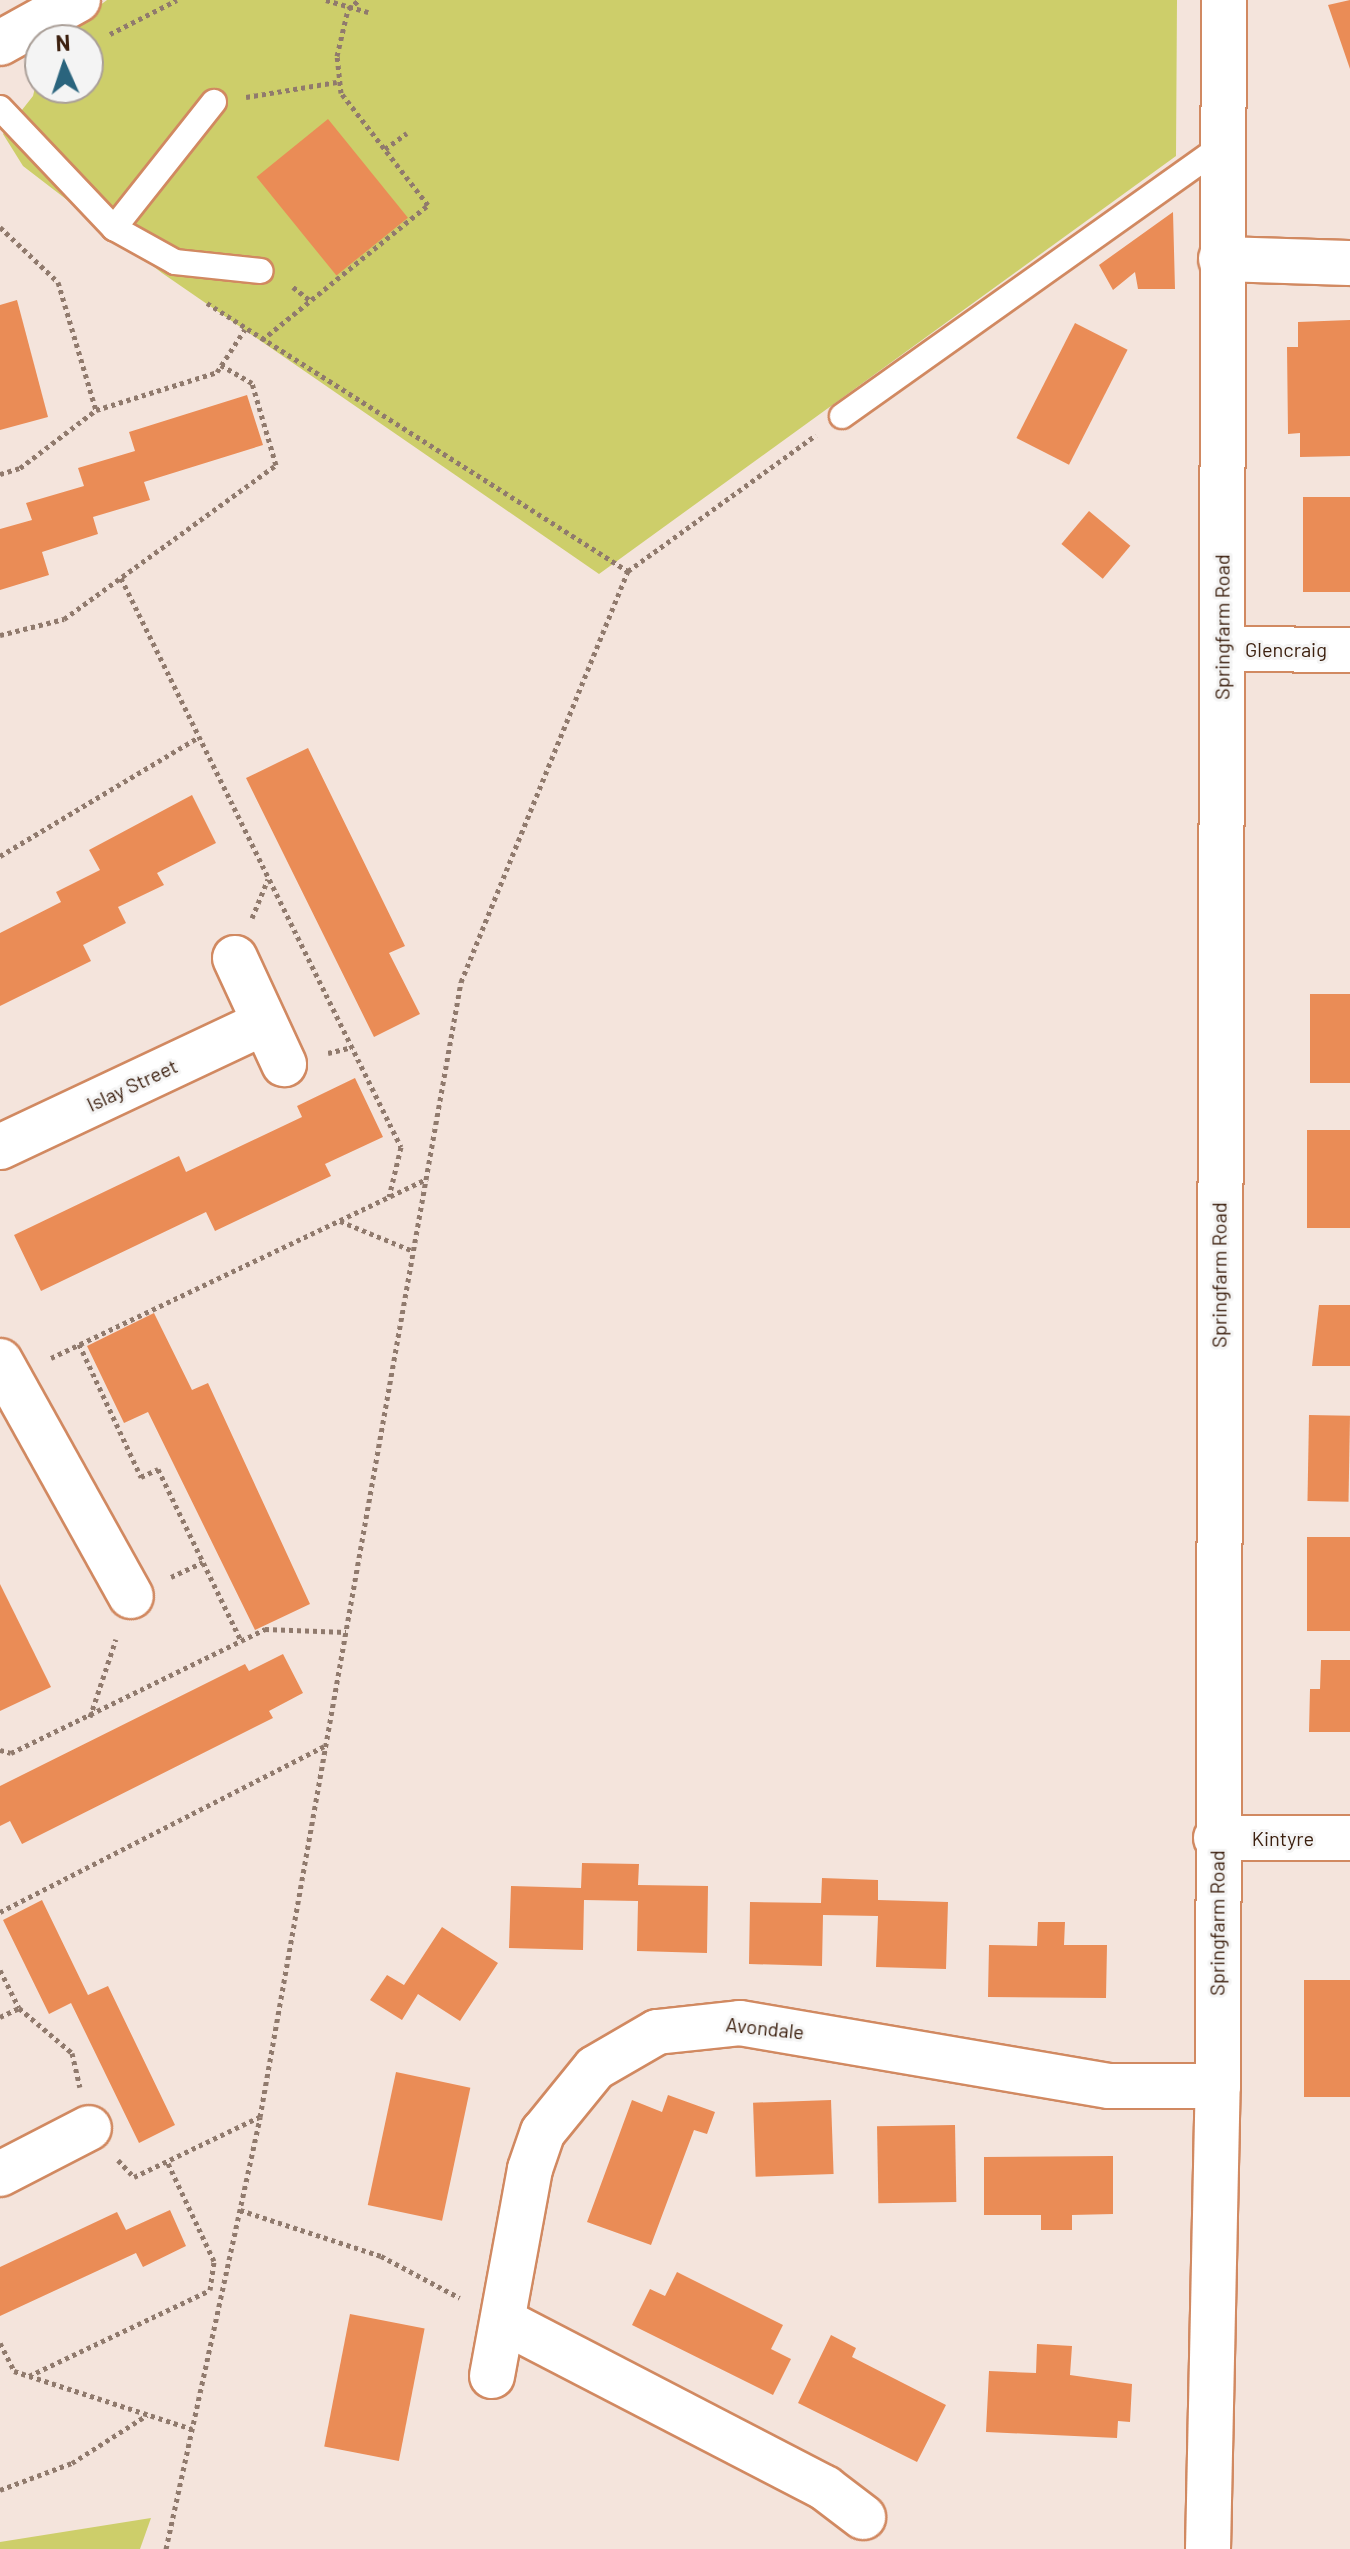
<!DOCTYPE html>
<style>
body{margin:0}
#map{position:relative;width:1350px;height:2549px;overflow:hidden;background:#f4e4dc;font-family:Barlow,sans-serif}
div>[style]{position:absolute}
.green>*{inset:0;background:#cdce6a}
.building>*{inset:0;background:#ea8c56;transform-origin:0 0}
.path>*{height:5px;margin-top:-2.5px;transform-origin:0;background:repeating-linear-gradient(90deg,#907a6d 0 4px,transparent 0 8px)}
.roads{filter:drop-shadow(2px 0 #d18961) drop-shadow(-2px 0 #d18961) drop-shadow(0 2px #d18961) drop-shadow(0 -2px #d18961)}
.lane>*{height:24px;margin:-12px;padding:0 12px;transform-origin:12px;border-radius:12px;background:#fff}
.street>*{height:44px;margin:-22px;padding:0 22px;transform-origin:22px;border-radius:22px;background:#fff}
span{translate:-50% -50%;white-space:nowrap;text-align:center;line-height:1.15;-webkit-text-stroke:6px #f4f4f4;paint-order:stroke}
.street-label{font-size:20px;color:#3c200f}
.north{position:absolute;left:24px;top:24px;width:80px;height:80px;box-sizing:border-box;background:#f4f4f4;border:2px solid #aa9f98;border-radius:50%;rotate:357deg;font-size:22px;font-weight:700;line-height:32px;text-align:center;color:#3c200f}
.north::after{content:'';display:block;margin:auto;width:28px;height:36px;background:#2a647d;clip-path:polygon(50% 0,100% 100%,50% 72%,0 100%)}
</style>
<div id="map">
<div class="green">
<div style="clip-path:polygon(107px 0,1177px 0,1176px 156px,599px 574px,162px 273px,23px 166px,3px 134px,33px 96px,40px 67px,40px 88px,88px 88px,88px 40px,54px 40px)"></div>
<div style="clip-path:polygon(151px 2518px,140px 2549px,0 2549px,0 2542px)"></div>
</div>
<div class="building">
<div style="clip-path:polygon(1350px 0,1350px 69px,1328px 5px)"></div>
<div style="left:328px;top:119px;width:127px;height:92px;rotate:51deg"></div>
<div style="clip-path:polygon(1173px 212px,1175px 289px,1138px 289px,1135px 272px,1113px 290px,1099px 265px)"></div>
<div style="clip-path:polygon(17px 300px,48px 417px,0 430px,0 305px)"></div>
<div style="clip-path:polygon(1350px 320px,1350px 456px,1300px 457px,1300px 433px,1288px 434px,1287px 347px,1298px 347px,1298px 322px)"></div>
<div style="left:1075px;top:323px;width:59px;height:129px;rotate:27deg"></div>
<div style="clip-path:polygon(247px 395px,263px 445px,144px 482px,150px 500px,93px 517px,98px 534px,42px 552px,49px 575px,0 590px,0 529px,32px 520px,26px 503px,84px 486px,78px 468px,135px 451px,129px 432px)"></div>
<div style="left:1350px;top:497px;width:95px;height:47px;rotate:90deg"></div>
<div style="left:1089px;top:511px;width:54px;height:43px;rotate:40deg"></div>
<div style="clip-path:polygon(308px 748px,405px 946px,389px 953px,420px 1014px,374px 1037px,246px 778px)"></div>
<div style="clip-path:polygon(192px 795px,216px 843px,157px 873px,164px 885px,118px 907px,126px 923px,83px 945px,91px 961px,0 1006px,0 933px,61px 902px,56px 892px,100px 870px,89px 850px)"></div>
<div style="left:1350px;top:994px;width:89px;height:40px;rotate:90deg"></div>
<div style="clip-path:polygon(355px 1078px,383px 1137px,325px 1164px,331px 1176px,215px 1231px,206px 1212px,41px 1291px,14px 1235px,179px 1156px,186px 1172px,302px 1117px,297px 1106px)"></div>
<div style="left:1307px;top:1130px;width:43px;height:98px"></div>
<div style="clip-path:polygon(1319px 1305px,1350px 1305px,1350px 1366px,1312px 1366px)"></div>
<div style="clip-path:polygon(154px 1313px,192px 1390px,208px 1383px,310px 1604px,255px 1630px,148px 1412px,124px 1423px,87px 1346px)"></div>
<div style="left:1309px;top:1415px;width:41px;height:86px;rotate:1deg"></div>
<div style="left:1307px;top:1537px;width:43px;height:94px"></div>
<div style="clip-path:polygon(0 1584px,51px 1687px,0 1711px)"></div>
<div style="clip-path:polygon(283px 1654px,303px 1693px,269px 1711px,273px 1718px,22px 1844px,10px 1821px,0 1826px,0 1786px,245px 1664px,249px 1671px)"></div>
<div style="clip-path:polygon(1321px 1660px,1350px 1660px,1350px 1732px,1309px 1732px,1310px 1689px,1320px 1689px)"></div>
<div style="clip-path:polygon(582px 1863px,639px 1864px,638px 1885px,708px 1886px,707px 1953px,637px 1951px,638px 1901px,584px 1900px,583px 1950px,509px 1948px,511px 1886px,581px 1888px)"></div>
<div style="clip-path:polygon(822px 1878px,878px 1880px,878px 1900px,948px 1902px,946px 1969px,876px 1967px,878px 1916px,823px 1915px,822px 1966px,749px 1964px,750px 1902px,821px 1903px)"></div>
<div style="clip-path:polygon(42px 1900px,88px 1995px,108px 1986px,175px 2125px,139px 2143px,71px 2003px,49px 2014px,3px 1920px)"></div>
<div style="clip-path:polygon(1038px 1922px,1065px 1922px,1064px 1945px,1107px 1945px,1106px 1998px,988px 1997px,989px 1945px,1037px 1946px)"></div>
<div style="clip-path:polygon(442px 1927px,498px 1963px,460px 2021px,418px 1994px,402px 2020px,370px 2000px,387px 1975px,404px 1985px)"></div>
<div style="left:1304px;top:1980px;width:46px;height:117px"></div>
<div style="left:396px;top:2072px;width:76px;height:136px;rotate:12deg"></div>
<div style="clip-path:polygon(668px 2095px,715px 2112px,707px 2134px,694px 2130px,651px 2245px,587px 2222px,632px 2100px,662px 2112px)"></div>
<div style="left:831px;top:2100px;width:74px;height:78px;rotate:88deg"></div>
<div style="left:955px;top:2125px;width:77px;height:78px;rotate:89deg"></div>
<div style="clip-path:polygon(1113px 2156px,1113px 2214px,1072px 2215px,1072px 2230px,1041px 2230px,1041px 2215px,984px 2215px,984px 2157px)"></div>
<div style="clip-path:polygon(170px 2210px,186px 2246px,143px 2267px,136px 2253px,0 2316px,0 2267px,117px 2212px,126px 2230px)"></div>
<div style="clip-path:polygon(677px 2272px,783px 2325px,771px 2349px,791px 2359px,773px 2395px,632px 2325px,650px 2289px,665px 2296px)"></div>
<div style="left:350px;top:2314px;width:76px;height:135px;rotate:11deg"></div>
<div style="clip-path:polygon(831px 2335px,856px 2348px,852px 2357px,946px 2405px,917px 2462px,798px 2403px)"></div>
<div style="clip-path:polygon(1037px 2344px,1072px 2346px,1070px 2375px,1132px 2384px,1130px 2422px,1118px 2421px,1117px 2438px,986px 2432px,989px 2371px,1036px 2373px)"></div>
</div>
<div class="path">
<div style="left:326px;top:0;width:44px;rotate:15.9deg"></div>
<div style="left:110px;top:34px;width:75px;rotate:-26.9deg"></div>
<div style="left:246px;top:97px;width:92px;rotate:-9.4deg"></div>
<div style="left:385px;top:149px;width:27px;rotate:-36deg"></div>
<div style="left:0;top:227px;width:80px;rotate:43.5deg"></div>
<div style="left:58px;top:282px;width:134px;rotate:73.5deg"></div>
<div style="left:293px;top:287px;width:23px;rotate:38deg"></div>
<div style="left:207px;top:303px;width:499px;rotate:32.5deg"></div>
<div style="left:262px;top:340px;width:214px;rotate:-39.1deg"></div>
<div style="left:428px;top:205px;width:142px;rotate:-127.8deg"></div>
<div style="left:341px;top:93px;width:37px;rotate:-96deg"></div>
<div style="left:337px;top:56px;width:48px;rotate:-76.8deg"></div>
<div style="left:348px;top:9px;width:14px;rotate:-39deg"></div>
<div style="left:0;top:474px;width:21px;rotate:-17deg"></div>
<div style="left:20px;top:468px;width:96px;rotate:-37.3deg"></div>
<div style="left:96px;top:410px;width:127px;rotate:-17.4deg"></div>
<div style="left:217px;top:372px;width:51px;rotate:-56.9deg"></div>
<div style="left:121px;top:578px;width:634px;rotate:63.8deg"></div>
<div style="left:401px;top:1147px;width:51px;rotate:103.5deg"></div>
<div style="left:0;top:635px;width:66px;rotate:-14deg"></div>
<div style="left:64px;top:619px;width:262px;rotate:-36deg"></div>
<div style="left:276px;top:465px;width:85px;rotate:-106.3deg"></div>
<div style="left:252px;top:383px;width:36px;rotate:-150deg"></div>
<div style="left:0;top:856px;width:232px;rotate:-30.9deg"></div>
<div style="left:252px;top:918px;width:42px;rotate:-67.7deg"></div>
<div style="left:328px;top:1053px;width:25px;rotate:-14deg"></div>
<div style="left:340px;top:1221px;width:79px;rotate:22.3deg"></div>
<div style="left:79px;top:1344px;width:147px;rotate:65deg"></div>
<div style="left:141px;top:1477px;width:19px;rotate:-25deg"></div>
<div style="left:158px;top:1469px;width:191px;rotate:64.2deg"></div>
<div style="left:51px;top:1358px;width:416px;rotate:-25.5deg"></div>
<div style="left:171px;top:1577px;width:35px;rotate:-25deg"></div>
<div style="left:90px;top:1717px;width:82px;rotate:-71.6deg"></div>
<div style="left:0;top:1750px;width:11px;rotate:15deg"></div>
<div style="left:11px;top:1753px;width:283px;rotate:-26deg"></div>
<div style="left:265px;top:1629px;width:81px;rotate:2.1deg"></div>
<div style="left:0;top:1912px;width:364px;rotate:-27.1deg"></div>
<div style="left:0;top:1970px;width:42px;rotate:63.4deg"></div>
<div style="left:19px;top:2008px;width:70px;rotate:40.3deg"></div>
<div style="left:72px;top:2053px;width:35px;rotate:77deg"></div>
<div style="left:0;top:2017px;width:21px;rotate:-25deg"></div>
<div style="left:118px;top:2160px;width:23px;rotate:47deg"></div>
<div style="left:134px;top:2177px;width:139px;rotate:-25.6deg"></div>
<div style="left:240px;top:2210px;width:148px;rotate:18.1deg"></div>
<div style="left:381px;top:2256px;width:89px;rotate:28deg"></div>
<div style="left:0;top:2343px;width:31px;rotate:63deg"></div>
<div style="left:14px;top:2371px;width:187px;rotate:18deg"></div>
<div style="left:29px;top:2376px;width:200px;rotate:-25.4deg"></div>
<div style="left:210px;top:2290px;width:29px;rotate:-82deg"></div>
<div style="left:214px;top:2261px;width:110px;rotate:-115.2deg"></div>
<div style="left:0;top:2490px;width:77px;rotate:-20.6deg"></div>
<div style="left:72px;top:2463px;width:89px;rotate:-32.6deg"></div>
<div style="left:166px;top:2549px;width:442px;rotate:-77.7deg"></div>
<div style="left:260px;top:2117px;width:1153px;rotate:-79.96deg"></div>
<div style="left:461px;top:982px;width:444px;rotate:-67.9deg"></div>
<div style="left:628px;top:571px;width:232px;rotate:-35.9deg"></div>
</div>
<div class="roads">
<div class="lane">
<div style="left:0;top:108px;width:166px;rotate:46.5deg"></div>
<div style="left:114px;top:228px;width:70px;rotate:29.1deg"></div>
<div style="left:175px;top:262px;width:86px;rotate:6deg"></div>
<div style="left:114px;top:228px;width:161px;rotate:-51.6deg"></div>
<div style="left:842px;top:416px;width:466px;rotate:-35.4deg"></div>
</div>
<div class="street">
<div style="left:0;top:43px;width:89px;rotate:-28.9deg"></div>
<div style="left:1221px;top:259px;width:129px;rotate:1.8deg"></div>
<div style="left:1222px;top:649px;width:128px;rotate:0.4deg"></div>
<div style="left:235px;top:958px;width:117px;rotate:65.2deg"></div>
<div style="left:0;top:1147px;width:292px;rotate:-25.2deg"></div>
<div style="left:0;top:1361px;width:269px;rotate:60.9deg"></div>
<div style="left:1216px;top:1838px;width:134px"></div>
<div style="left:0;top:2174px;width:100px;rotate:-27.3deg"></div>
<div style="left:503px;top:2321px;width:363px;rotate:27.4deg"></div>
<div style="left:825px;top:2488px;width:48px;rotate:37.3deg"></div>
<div style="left:492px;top:2376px;width:210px;rotate:-79.6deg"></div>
<div style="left:530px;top:2169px;width:39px;rotate:-71deg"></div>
<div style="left:543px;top:2132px;width:82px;rotate:-50.9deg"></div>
<div style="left:595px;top:2068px;width:72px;rotate:-30.1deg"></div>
<div style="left:657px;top:2032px;width:83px;rotate:-6.2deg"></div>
<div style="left:740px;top:2023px;width:374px;rotate:9.7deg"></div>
<div style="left:1109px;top:2086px;width:109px"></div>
<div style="left:1208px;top:2549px;width:463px;rotate:-88.8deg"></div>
<div style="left:1218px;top:2086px;width:2086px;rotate:-89.84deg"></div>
</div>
</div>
<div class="street-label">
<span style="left:1222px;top:627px;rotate:-90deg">Springfarm Road</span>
<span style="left:1286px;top:649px">Glencraig</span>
<span style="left:132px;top:1085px;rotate:-25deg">Islay Street</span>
<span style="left:1219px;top:1275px;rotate:-90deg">Springfarm Road</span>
<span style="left:1283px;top:1838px">Kintyre</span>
<span style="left:1217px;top:1923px;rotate:-90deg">Springfarm Road</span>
<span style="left:765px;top:2028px;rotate:6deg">Avondale</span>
</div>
<div class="north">N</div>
</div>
